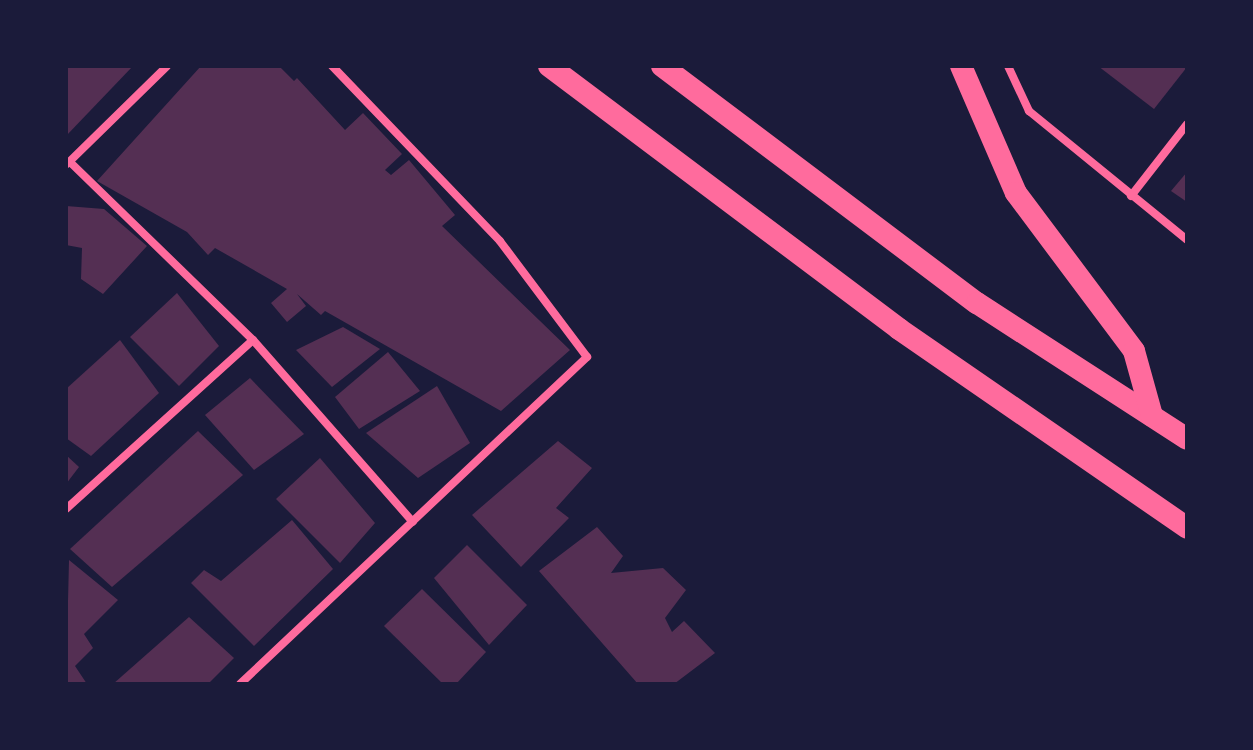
<!DOCTYPE html>
<style>
body{margin:0}
#map{position:relative;width:1253px;height:750px;overflow:hidden;background:#1b1b3a;font-family:Overpass,sans-serif}
div>[style]{position:absolute}
.building>*{inset:0;background:#542f53}
.minor>*{height:8px;margin:-4px;padding:0 4px;transform-origin:4px;border-radius:4px;background:#ff6b9d}
.trunk>*{height:22px;margin:-11px;padding:0 11px;transform-origin:11px;border-radius:11px;background:#ff6b9d}
span{translate:-50% -50%;white-space:nowrap;text-align:center;line-height:1.15;-webkit-text-stroke:6px #1b1b3a;paint-order:stroke}
.frame{position:absolute;inset:0;border:68px solid #1b1b3a;pointer-events:none}
</style>
<div id="map">
<div class="building">
<div style="clip-path:polygon(66px 66px,133px 66px,66px 136px)"></div>
<div style="clip-path:polygon(201px 66px,279px 66px,294px 81px,297px 78px,345px 130px,363px 113px,402px 154px,385px 170px,391px 175px,409px 160px,455px 215px,442px 226px,570px 350px,501px 411px,325px 311px,321px 315px,297px 294px,306px 306px,287px 322px,271px 303px,287px 289px,215px 248px,208px 255px,187px 232px,97px 181px)"></div>
<div style="clip-path:polygon(1098px 66px,1187px 66px,1187px 67px,1154px 109px)"></div>
<div style="clip-path:polygon(1187px 172px,1187px 202px,1171px 191px)"></div>
<div style="clip-path:polygon(66px 206px,104px 209px,147px 246px,103px 294px,81px 279px,82px 248px,66px 245px)"></div>
<div style="clip-path:polygon(177px 293px,219px 346px,179px 386px,130px 337px)"></div>
<div style="clip-path:polygon(343px 327px,380px 349px,332px 387px,296px 350px)"></div>
<div style="clip-path:polygon(120px 340px,159px 393px,91px 456px,66px 438px,66px 389px)"></div>
<div style="clip-path:polygon(388px 352px,420px 391px,359px 429px,335px 397px)"></div>
<div style="clip-path:polygon(250px 378px,304px 434px,254px 470px,205px 415px)"></div>
<div style="clip-path:polygon(437px 386px,470px 443px,418px 478px,366px 433px)"></div>
<div style="clip-path:polygon(198px 431px,243px 475px,112px 587px,70px 549px)"></div>
<div style="clip-path:polygon(558px 441px,592px 468px,556px 508px,569px 518px,521px 567px,472px 515px)"></div>
<div style="clip-path:polygon(66px 455px,79px 467px,66px 484px)"></div>
<div style="clip-path:polygon(320px 458px,375px 523px,340px 563px,276px 499px)"></div>
<div style="clip-path:polygon(292px 520px,333px 569px,254px 646px,191px 583px,204px 570px,221px 581px)"></div>
<div style="clip-path:polygon(597px 527px,623px 556px,611px 573px,663px 568px,686px 590px,665px 618px,672px 632px,684px 621px,715px 653px,674px 684px,638px 684px,539px 571px)"></div>
<div style="clip-path:polygon(467px 545px,527px 605px,489px 645px,434px 578px)"></div>
<div style="clip-path:polygon(69px 560px,118px 600px,84px 634px,93px 648px,75px 666px,87px 684px,66px 684px)"></div>
<div style="clip-path:polygon(422px 589px,486px 652px,456px 684px,443px 684px,384px 626px)"></div>
<div style="clip-path:polygon(189px 617px,234px 658px,208px 684px,113px 684px)"></div>
</div>
<div class="minor">
<div style="left:1008px;top:66px;width:50px;rotate:65deg"></div>
<div style="left:1029px;top:111px;width:204px;rotate:39.2deg"></div>
<div style="left:70px;top:162px;width:255px;rotate:44.2deg"></div>
<div style="left:253px;top:340px;width:242px;rotate:48.7deg"></div>
<div style="left:67px;top:164px;width:140px;rotate:-44.4deg"></div>
<div style="left:1131px;top:196px;width:91px;rotate:-52.1deg"></div>
<div style="left:66px;top:509px;width:252px;rotate:-42.1deg"></div>
<div style="left:240px;top:684px;width:477px;rotate:-43.3deg"></div>
<div style="left:587px;top:357px;width:145px;rotate:-126.9deg"></div>
<div style="left:500px;top:241px;width:243px;rotate:-133.8deg"></div>
</div>
<div class="trunk">
<div style="left:549px;top:66px;width:438px;rotate:36.9deg"></div>
<div style="left:899px;top:329px;width:350px;rotate:34.6deg"></div>
<div style="left:662px;top:66px;width:394px;rotate:37deg"></div>
<div style="left:977px;top:303px;width:250px;rotate:32.9deg"></div>
<div style="left:961px;top:66px;width:138px;rotate:66.6deg"></div>
<div style="left:1016px;top:193px;width:197px;rotate:53.2deg"></div>
<div style="left:1134px;top:351px;width:67px;rotate:74.5deg"></div>
</div>
<div class="frame"></div>
</div>
